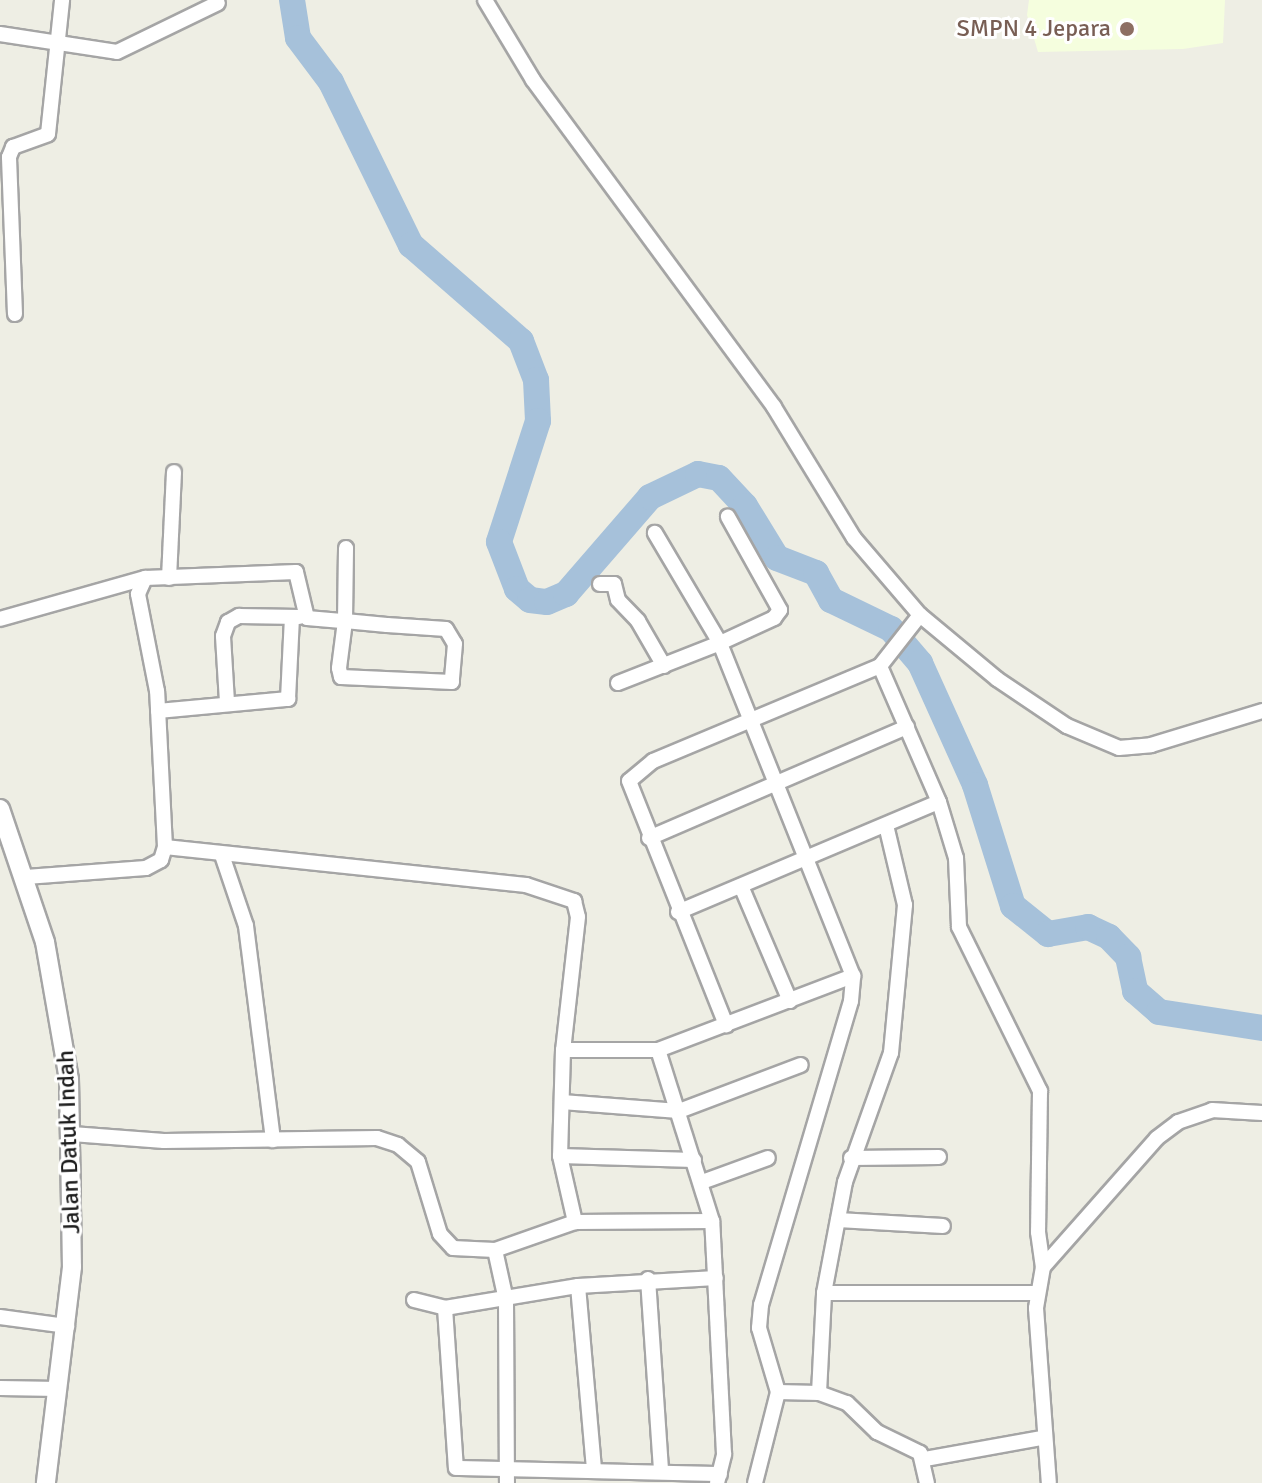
<!DOCTYPE html>
<style>
body{margin:0}
#map{position:relative;width:1262px;height:1483px;overflow:hidden;background:#eeeee4;font-family:Signika,sans-serif}
div>[style]{position:absolute}
.education>*{inset:0;background:#f5fede}
.river>*{height:26px;margin:-13px;padding:0 13px;transform-origin:13px;border-radius:13px;background:#a6c1da}
.roads{filter:drop-shadow(2px 0 #a5a5a5) drop-shadow(-2px 0 #a5a5a5) drop-shadow(0 2px #a5a5a5) drop-shadow(0 -2px #a5a5a5)}
.minor>*{height:14px;margin:-7px;padding:0 7px;transform-origin:7px;border-radius:7px;background:#fff}
.tertiary>*{height:18px;margin:-9px;padding:0 9px;transform-origin:9px;border-radius:9px;background:#fff}
.dots>*{width:22px;height:22px;translate:-50% -50%;box-sizing:border-box;border:4px solid #fff;border-radius:50%}
span{translate:-50% -50%;white-space:nowrap;text-align:center;line-height:1.15;-webkit-text-stroke:6px #fff;paint-order:stroke}
.education-label{font-size:24px;color:#785e54}
.right{translate:-100% -50%;text-align:right}
.street-label{font-size:24px;color:#1e1e1e}
</style>
<div id="map">
<div class="education">
<div style="clip-path:polygon(1029px 0,1225px 0,1223px 43px,1183px 49px,1038px 52px,1027px 15px)"></div>
</div>
<div class="river">
<div style="left:292px;top:0;width:38px;rotate:81deg"></div>
<div style="left:298px;top:38px;width:55px;rotate:53.1deg"></div>
<div style="left:331px;top:82px;width:182px;rotate:63.9deg"></div>
<div style="left:411px;top:245px;width:146px;rotate:41.1deg"></div>
<div style="left:521px;top:341px;width:42px;rotate:69deg"></div>
<div style="left:536px;top:380px;width:41px;rotate:87.2deg"></div>
<div style="left:538px;top:421px;width:127px;rotate:107.9deg"></div>
<div style="left:499px;top:542px;width:50px;rotate:69deg"></div>
<div style="left:517px;top:589px;width:17px;rotate:40deg"></div>
<div style="left:530px;top:600px;width:17px;rotate:7deg"></div>
<div style="left:547px;top:602px;width:21px;rotate:-23deg"></div>
<div style="left:566px;top:594px;width:128px;rotate:-49.1deg"></div>
<div style="left:650px;top:497px;width:53px;rotate:-25.6deg"></div>
<div style="left:698px;top:474px;width:21px;rotate:11deg"></div>
<div style="left:719px;top:478px;width:38px;rotate:47deg"></div>
<div style="left:745px;top:506px;width:61px;rotate:58.4deg"></div>
<div style="left:777px;top:558px;width:42px;rotate:21deg"></div>
<div style="left:816px;top:573px;width:31px;rotate:61deg"></div>
<div style="left:831px;top:600px;width:67px;rotate:25.8deg"></div>
<div style="left:891px;top:629px;width:45px;rotate:49.5deg"></div>
<div style="left:920px;top:663px;width:134px;rotate:65.7deg"></div>
<div style="left:975px;top:785px;width:127px;rotate:72.6deg"></div>
<div style="left:1013px;top:906px;width:45px;rotate:38.7deg"></div>
<div style="left:1048px;top:934px;width:41px;rotate:-9.9deg"></div>
<div style="left:1088px;top:927px;width:23px;rotate:25deg"></div>
<div style="left:1109px;top:937px;width:28px;rotate:46deg"></div>
<div style="left:1128px;top:957px;width:35px;rotate:78deg"></div>
<div style="left:1135px;top:991px;width:32px;rotate:41deg"></div>
<div style="left:1159px;top:1012px;width:104px;rotate:8.8deg"></div>
</div>
<div class="roads">
<div class="minor">
<div style="left:485px;top:0;width:93px;rotate:59deg"></div>
<div style="left:533px;top:80px;width:406px;rotate:53.6deg"></div>
<div style="left:774px;top:407px;width:153px;rotate:58.6deg"></div>
<div style="left:854px;top:538px;width:101px;rotate:49.4deg"></div>
<div style="left:920px;top:615px;width:65px;rotate:128.1deg"></div>
<div style="left:880px;top:666px;width:246px;rotate:157.3deg"></div>
<div style="left:653px;top:761px;width:31px;rotate:140deg"></div>
<div style="left:629px;top:781px;width:263px;rotate:68.3deg"></div>
<div style="left:0;top:34px;width:118px;rotate:8.7deg"></div>
<div style="left:117px;top:52px;width:112px;rotate:-25.9deg"></div>
<div style="left:15px;top:314px;width:157px;rotate:-92.2deg"></div>
<div style="left:9px;top:157px;width:11px;rotate:-68deg"></div>
<div style="left:13px;top:147px;width:37px;rotate:-20deg"></div>
<div style="left:48px;top:134px;width:135px;rotate:-84deg"></div>
<div style="left:169px;top:578px;width:106px;rotate:-87.3deg"></div>
<div style="left:600px;top:584px;width:14px"></div>
<div style="left:614px;top:584px;width:16px;rotate:76deg"></div>
<div style="left:618px;top:600px;width:29px;rotate:46deg"></div>
<div style="left:638px;top:621px;width:52px;rotate:60deg"></div>
<div style="left:920px;top:615px;width:100px;rotate:39.7deg"></div>
<div style="left:997px;top:679px;width:84px;rotate:33.9deg"></div>
<div style="left:1067px;top:726px;width:56px;rotate:22.9deg"></div>
<div style="left:1119px;top:748px;width:32px;rotate:-5deg"></div>
<div style="left:1151px;top:745px;width:116px;rotate:-17deg"></div>
<div style="left:0;top:619px;width:151px;rotate:-15.8deg"></div>
<div style="left:618px;top:683px;width:110px;rotate:-21.4deg"></div>
<div style="left:720px;top:643px;width:128px;rotate:-120.6deg"></div>
<div style="left:227px;top:702px;width:66px;rotate:-93.5deg"></div>
<div style="left:223px;top:636px;width:15px;rotate:-70deg"></div>
<div style="left:228px;top:622px;width:13px;rotate:-29deg"></div>
<div style="left:239px;top:616px;width:60px;rotate:1deg"></div>
<div style="left:158px;top:711px;width:131px;rotate:-5.3deg"></div>
<div style="left:288px;top:699px;width:82px;rotate:-87.2deg"></div>
<div style="left:939px;top:802px;width:59px;rotate:73.1deg"></div>
<div style="left:956px;top:858px;width:69px;rotate:87.5deg"></div>
<div style="left:959px;top:927px;width:183px;rotate:63.7deg"></div>
<div style="left:1040px;top:1091px;width:141px;rotate:90.8deg"></div>
<div style="left:1038px;top:1232px;width:35px;rotate:82deg"></div>
<div style="left:1043px;top:1267px;width:42px;rotate:99.7deg"></div>
<div style="left:1036px;top:1308px;width:175px;rotate:85.8deg"></div>
<div style="left:649px;top:838px;width:281px;rotate:-23.3deg"></div>
<div style="left:165px;top:847px;width:363px;rotate:6deg"></div>
<div style="left:526px;top:885px;width:51px;rotate:18.4deg"></div>
<div style="left:574px;top:901px;width:16px;rotate:76deg"></div>
<div style="left:578px;top:917px;width:134px;rotate:96.4deg"></div>
<div style="left:563px;top:1050px;width:106px;rotate:91.6deg"></div>
<div style="left:560px;top:1156px;width:68px;rotate:77.2deg"></div>
<div style="left:222px;top:855px;width:75px;rotate:71.3deg"></div>
<div style="left:246px;top:926px;width:216px;rotate:82.8deg"></div>
<div style="left:26px;top:877px;width:120px;rotate:-4.3deg"></div>
<div style="left:146px;top:868px;width:17px;rotate:-28deg"></div>
<div style="left:161px;top:860px;width:14px;rotate:-73deg"></div>
<div style="left:165px;top:847px;width:156px;rotate:-92.9deg"></div>
<div style="left:157px;top:691px;width:99px;rotate:-101.1deg"></div>
<div style="left:138px;top:594px;width:17px;rotate:-66deg"></div>
<div style="left:145px;top:578px;width:151px;rotate:-2.3deg"></div>
<div style="left:296px;top:572px;width:47px;rotate:76.6deg"></div>
<div style="left:307px;top:618px;width:38px;rotate:5deg"></div>
<div style="left:345px;top:621px;width:42px;rotate:5.4deg"></div>
<div style="left:387px;top:625px;width:59px;rotate:3.9deg"></div>
<div style="left:446px;top:629px;width:17px;rotate:59deg"></div>
<div style="left:455px;top:644px;width:38px;rotate:95deg"></div>
<div style="left:452px;top:682px;width:111px;rotate:-177.4deg"></div>
<div style="left:341px;top:677px;width:9px;rotate:-103deg"></div>
<div style="left:339px;top:668px;width:47px;rotate:-82.7deg"></div>
<div style="left:345px;top:621px;width:73px;rotate:-89.2deg"></div>
<div style="left:741px;top:886px;width:125px;rotate:66.9deg"></div>
<div style="left:678px;top:912px;width:283px;rotate:-22.9deg"></div>
<div style="left:939px;top:802px;width:148px;rotate:-113.5deg"></div>
<div style="left:563px;top:1050px;width:95px"></div>
<div style="left:562px;top:1102px;width:117px;rotate:4.4deg"></div>
<div style="left:679px;top:1111px;width:130px;rotate:-20.7deg"></div>
<div style="left:72px;top:1134px;width:92px;rotate:4.4deg"></div>
<div style="left:164px;top:1141px;width:213px;rotate:-0.8deg"></div>
<div style="left:377px;top:1138px;width:22px;rotate:18deg"></div>
<div style="left:398px;top:1145px;width:26px;rotate:40deg"></div>
<div style="left:418px;top:1162px;width:75px;rotate:73deg"></div>
<div style="left:440px;top:1234px;width:19px;rotate:47deg"></div>
<div style="left:453px;top:1248px;width:42px;rotate:2.7deg"></div>
<div style="left:495px;top:1250px;width:85px;rotate:-19.3deg"></div>
<div style="left:575px;top:1222px;width:137px;rotate:-0.4deg"></div>
<div style="left:560px;top:1156px;width:134px;rotate:1.7deg"></div>
<div style="left:851px;top:1158px;width:88px;rotate:-0.7deg"></div>
<div style="left:702px;top:1182px;width:70px;rotate:-20deg"></div>
<div style="left:838px;top:1220px;width:105px;rotate:3.3deg"></div>
<div style="left:495px;top:1250px;width:51px;rotate:77.6deg"></div>
<div style="left:506px;top:1300px;width:183px;rotate:89.7deg"></div>
<div style="left:1043px;top:1267px;width:172px;rotate:-48.5deg"></div>
<div style="left:1157px;top:1138px;width:26px;rotate:-37deg"></div>
<div style="left:1178px;top:1122px;width:36px;rotate:-19deg"></div>
<div style="left:1212px;top:1110px;width:50px;rotate:3.4deg"></div>
<div style="left:648px;top:1279px;width:191px;rotate:86.1deg"></div>
<div style="left:578px;top:1286px;width:183px;rotate:85deg"></div>
<div style="left:824px;top:1293px;width:213px"></div>
<div style="left:414px;top:1300px;width:32px;rotate:14deg"></div>
<div style="left:445px;top:1308px;width:160px;rotate:86.1deg"></div>
<div style="left:456px;top:1468px;width:264px;rotate:1.3deg"></div>
<div style="left:445px;top:1308px;width:135px;rotate:-9.4deg"></div>
<div style="left:578px;top:1286px;width:138px;rotate:-3.3deg"></div>
<div style="left:0;top:1317px;width:68px;rotate:7.7deg"></div>
<div style="left:0;top:1388px;width:59px;rotate:1deg"></div>
<div style="left:778px;top:1392px;width:41px;rotate:1.4deg"></div>
<div style="left:819px;top:1393px;width:100px;rotate:-87.1deg"></div>
<div style="left:824px;top:1293px;width:113px;rotate:-79.3deg"></div>
<div style="left:845px;top:1182px;width:137px;rotate:-70.4deg"></div>
<div style="left:891px;top:1053px;width:149px;rotate:-84.6deg"></div>
<div style="left:905px;top:905px;width:82px;rotate:-103.4deg"></div>
<div style="left:819px;top:1393px;width:30px;rotate:20deg"></div>
<div style="left:847px;top:1403px;width:42px;rotate:44deg"></div>
<div style="left:877px;top:1432px;width:48px;rotate:26deg"></div>
<div style="left:920px;top:1453px;width:31px;rotate:77deg"></div>
<div style="left:925px;top:1459px;width:119px;rotate:-10.2deg"></div>
<div style="left:717px;top:1483px;width:30px;rotate:-76deg"></div>
<div style="left:724px;top:1454px;width:233px;rotate:-92.9deg"></div>
<div style="left:712px;top:1221px;width:179px;rotate:-107.5deg"></div>
<div style="left:658px;top:1050px;width:209px;rotate:-20.8deg"></div>
<div style="left:853px;top:976px;width:359px;rotate:-111.8deg"></div>
<div style="left:720px;top:643px;width:60px;rotate:-24.8deg"></div>
<div style="left:774px;top:618px;width:10px;rotate:-53deg"></div>
<div style="left:780px;top:610px;width:107px;rotate:-119.2deg"></div>
<div style="left:755px;top:1483px;width:94px;rotate:-75.8deg"></div>
<div style="left:778px;top:1392px;width:67px;rotate:-106.5deg"></div>
<div style="left:759px;top:1328px;width:23px;rotate:-85deg"></div>
<div style="left:761px;top:1305px;width:317px;rotate:-73.5deg"></div>
<div style="left:851px;top:1001px;width:25px;rotate:-85deg"></div>
</div>
<div class="tertiary">
<div style="left:0;top:809px;width:140px;rotate:71.3deg"></div>
<div style="left:45px;top:942px;width:139px;rotate:80.1deg"></div>
<div style="left:69px;top:1079px;width:188px;rotate:89.1deg"></div>
<div style="left:72px;top:1267px;width:218px;rotate:96.9deg"></div>
</div>
</div>
<div class="dots">
<div style="left:1127px;top:29px;background:#8d6e63"></div>
</div>
<div class="education-label">
<span class="right" style="left:1111px;top:29px">SMPN 4 Jepara</span>
</div>
<div class="street-label">
<span style="left:69px;top:1142px;rotate:-92deg">Jalan Datuk Indah</span>
</div>
</div>
